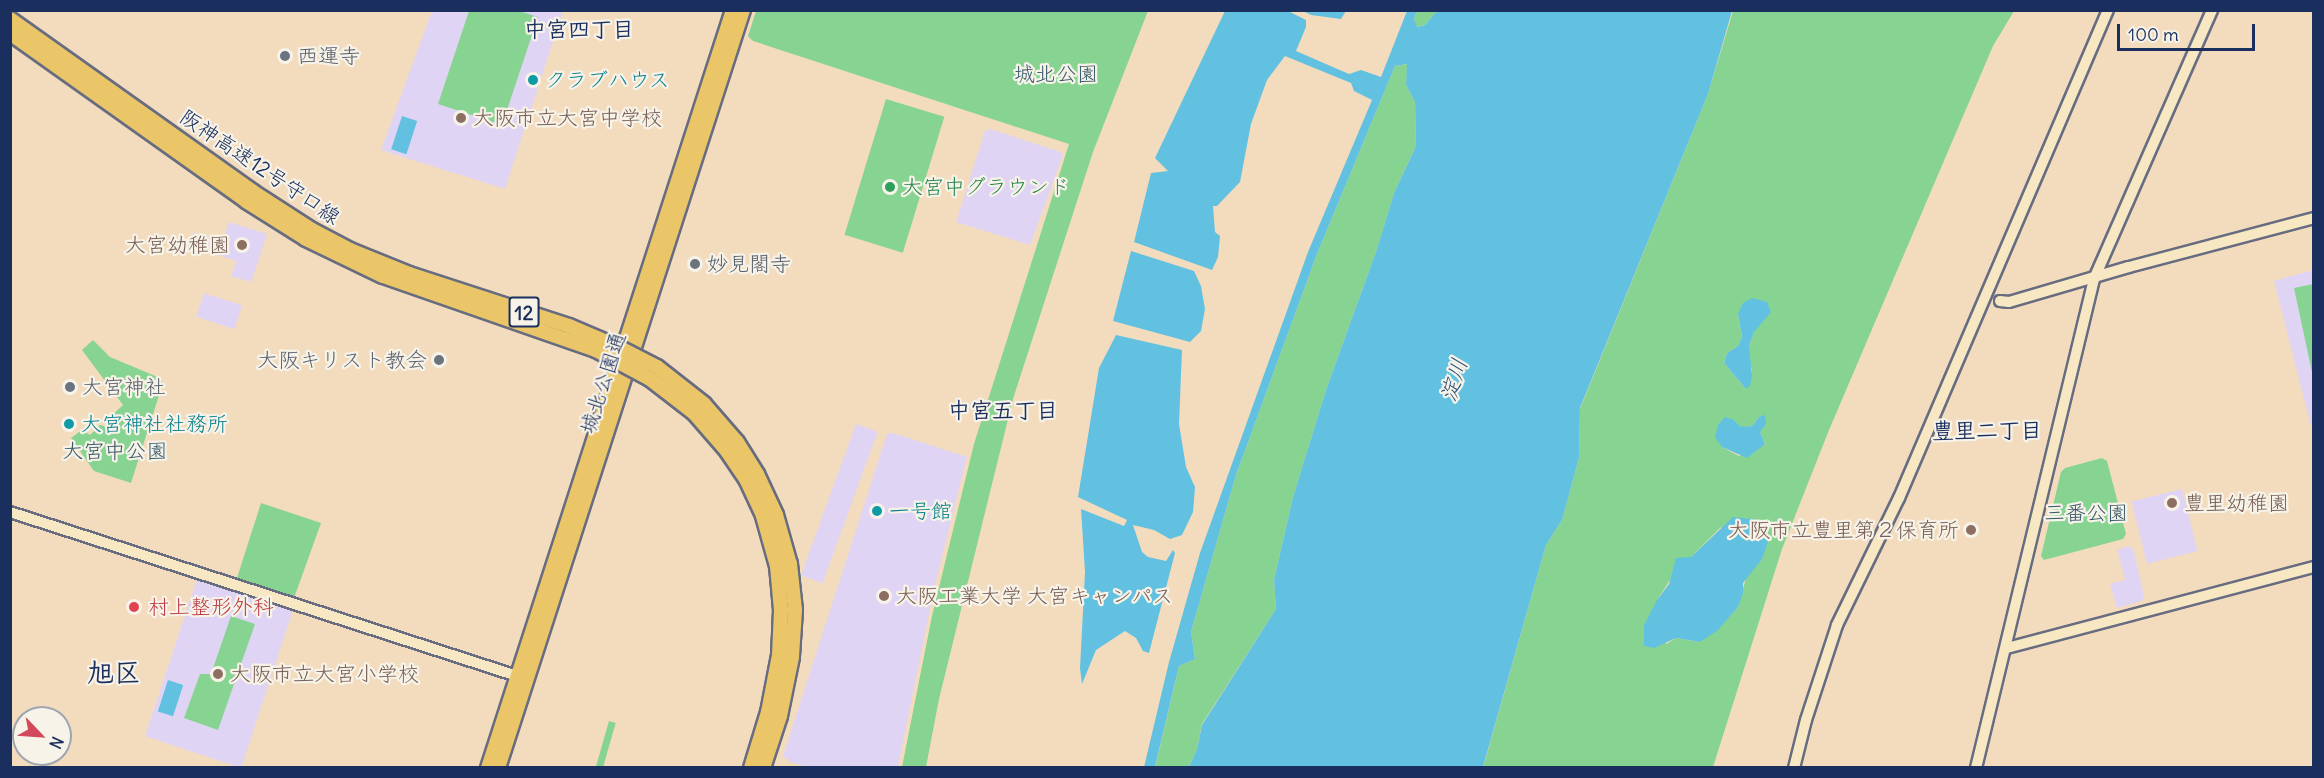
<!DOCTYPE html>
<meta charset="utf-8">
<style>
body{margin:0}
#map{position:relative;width:2324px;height:778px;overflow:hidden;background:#f3dcbe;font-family:Delius,"Klee One",sans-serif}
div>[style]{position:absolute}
.built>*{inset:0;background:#e0d4f4;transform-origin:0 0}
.green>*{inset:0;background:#87d492;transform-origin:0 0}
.water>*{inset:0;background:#62c1e0;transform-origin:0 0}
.roads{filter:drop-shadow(2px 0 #676c80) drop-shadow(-2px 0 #676c80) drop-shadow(0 2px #676c80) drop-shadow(0 -2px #676c80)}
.secondary>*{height:10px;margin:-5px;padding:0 5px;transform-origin:5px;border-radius:5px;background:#f7e8c3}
.primary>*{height:12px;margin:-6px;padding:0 6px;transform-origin:6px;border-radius:6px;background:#ebc669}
.bridges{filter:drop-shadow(2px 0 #676c80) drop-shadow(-2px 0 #676c80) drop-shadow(0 2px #676c80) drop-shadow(0 -2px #676c80)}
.highway-bridge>*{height:14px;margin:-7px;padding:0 7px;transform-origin:7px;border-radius:7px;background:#ebc669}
.dots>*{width:16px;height:16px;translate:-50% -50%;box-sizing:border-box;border:3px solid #f7f3e8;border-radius:50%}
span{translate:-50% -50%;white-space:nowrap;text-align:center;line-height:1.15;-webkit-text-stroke:4.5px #f7f3e8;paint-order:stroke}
.shield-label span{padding:2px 4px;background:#f7f3e8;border:2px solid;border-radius:4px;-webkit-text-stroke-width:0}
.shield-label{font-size:20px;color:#1b2f5e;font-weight:700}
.worship-label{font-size:21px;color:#5b616d}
.left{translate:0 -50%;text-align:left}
.right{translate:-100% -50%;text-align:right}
.park-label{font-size:21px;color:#36586b}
.culture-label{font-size:21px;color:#0d838f}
.education-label{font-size:21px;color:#785e54}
.street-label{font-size:21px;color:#1b2f5e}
.leisure-label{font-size:21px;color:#27864d}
.health-label{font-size:21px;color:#be3a42}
.neighbourhood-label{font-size:22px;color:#1b2f5e;font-weight:700}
.water-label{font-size:22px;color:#2d547e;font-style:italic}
.district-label{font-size:27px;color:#1b2f5e;font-weight:700}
.frame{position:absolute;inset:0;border:12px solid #1b2f5e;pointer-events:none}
.north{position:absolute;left:12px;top:706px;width:60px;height:60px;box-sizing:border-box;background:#f7f3e8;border:2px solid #9fa5b1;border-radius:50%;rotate:115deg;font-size:16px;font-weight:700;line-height:24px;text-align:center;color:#1b2f5e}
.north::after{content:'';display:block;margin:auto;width:21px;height:27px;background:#d1495b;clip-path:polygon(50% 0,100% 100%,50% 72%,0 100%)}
.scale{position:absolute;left:2117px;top:24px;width:138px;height:27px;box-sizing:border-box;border:3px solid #1b2f5e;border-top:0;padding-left:8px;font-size:18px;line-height:21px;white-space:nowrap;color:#1b2f5e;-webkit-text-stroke:4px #f7f3e8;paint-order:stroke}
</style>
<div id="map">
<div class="built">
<div style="clip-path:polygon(432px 11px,563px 11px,505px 189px,381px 150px)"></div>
<div style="clip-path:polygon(990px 129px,1061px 152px,1063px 155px,1030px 245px,956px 222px,985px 131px)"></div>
<div style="clip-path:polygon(229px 222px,267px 234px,251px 282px,231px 276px,236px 261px,218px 255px)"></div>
<div style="left:194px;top:232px;width:19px;height:15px;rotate:21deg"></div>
<div style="clip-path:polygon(2313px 270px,2313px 434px,2274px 281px)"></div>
<div style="left:204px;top:293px;width:40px;height:25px;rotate:18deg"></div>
<div style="left:856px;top:424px;width:23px;height:161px;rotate:20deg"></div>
<div style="clip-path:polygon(893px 433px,967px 457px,934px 589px,898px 767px,808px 767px,790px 762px,783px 756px,887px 434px)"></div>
<div style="left:2182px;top:489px;width:64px;height:52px;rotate:76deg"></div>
<div style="clip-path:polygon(2129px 546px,2133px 549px,2144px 596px,2142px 601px,2117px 608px,2110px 584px,2125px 580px,2117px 550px)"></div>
<div style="clip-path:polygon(197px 579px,289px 608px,292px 613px,242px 765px,238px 767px,145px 736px)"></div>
</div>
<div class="green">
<div style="clip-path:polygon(469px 11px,519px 11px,538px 17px,502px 125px,438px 104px)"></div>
<div style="clip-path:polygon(756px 11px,1148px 11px,1093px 152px,1013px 399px,939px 699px,926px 767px,902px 767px,932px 616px,974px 444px,1069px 144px,753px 41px,748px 36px)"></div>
<div style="clip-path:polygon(1417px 11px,1437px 11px,1425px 25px,1416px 27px,1414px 19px)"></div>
<div style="clip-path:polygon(evenodd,1733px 11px,2014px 11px,1993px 46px,1829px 430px,1782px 549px,1713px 767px,1483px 768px,1546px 545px,1562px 520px,1579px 458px,1580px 409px,1708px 94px,1733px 11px,1738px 314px,1754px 332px,1749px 346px,1748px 359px,1752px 370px,1746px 389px,1724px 363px,1727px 353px,1738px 346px,1742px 337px,1738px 314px,1733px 11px,1759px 417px,1760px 432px,1765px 444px,1739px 456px,1722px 447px,1734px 420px,1740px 427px,1745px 427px,1752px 426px,1759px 417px,1733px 11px,1721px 527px,1746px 578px,1738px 607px,1717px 630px,1700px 642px,1676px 638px,1666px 644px,1657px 600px,1674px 574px,1721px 527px)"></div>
<div style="clip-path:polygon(1408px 64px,1406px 85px,1415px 102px,1416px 146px,1394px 193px,1377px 249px,1327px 387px,1293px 497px,1274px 580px,1276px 609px,1202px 724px,1197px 749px,1189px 767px,1155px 768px,1179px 666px,1195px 659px,1191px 632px,1236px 475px,1317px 254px,1395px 66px)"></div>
<div style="left:886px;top:99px;width:61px;height:142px;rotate:17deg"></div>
<div style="clip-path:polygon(2313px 284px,2314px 284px,2313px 377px,2294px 288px)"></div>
<div style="clip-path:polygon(93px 340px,110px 357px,160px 378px,163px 383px,131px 483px,94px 471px,71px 438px,82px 430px,90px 435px,100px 425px,108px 427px,110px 417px,123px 405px,82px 350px)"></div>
<div style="clip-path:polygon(2102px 458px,2107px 461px,2126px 534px,2123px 539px,2044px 560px,2041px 556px,2061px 472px,2065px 468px)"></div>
<div style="clip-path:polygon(261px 503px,321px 523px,294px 598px,239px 581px,237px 578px)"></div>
<div style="clip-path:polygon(231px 616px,255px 624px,218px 730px,184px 718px,200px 674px,211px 674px)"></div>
<div style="left:609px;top:721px;width:7px;height:48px;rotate:16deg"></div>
</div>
<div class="water">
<div style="clip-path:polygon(1225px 11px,1288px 11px,1306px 20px,1306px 27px,1296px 51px,1349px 74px,1361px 70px,1381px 77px,1407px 11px,1417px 11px,1414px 19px,1417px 27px,1425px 25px,1437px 11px,1732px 11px,1708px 94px,1580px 408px,1579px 458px,1562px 520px,1546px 545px,1483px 767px,1189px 767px,1197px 749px,1202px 725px,1276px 609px,1274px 580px,1293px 497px,1327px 387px,1377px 249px,1394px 193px,1416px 146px,1415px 102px,1406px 85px,1407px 64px,1395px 66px,1317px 254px,1236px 475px,1191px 632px,1195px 659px,1179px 666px,1155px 767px,1144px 767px,1169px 662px,1200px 553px,1308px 252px,1372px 100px,1354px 91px,1351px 83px,1285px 56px,1267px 80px,1251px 124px,1240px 182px,1217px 206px,1213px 206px,1215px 232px,1220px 236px,1218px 257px,1212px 270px,1134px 242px,1151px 173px,1168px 171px,1155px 158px)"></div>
<div style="clip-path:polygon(1303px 11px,1346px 11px,1341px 19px,1311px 15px)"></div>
<div style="left:402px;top:116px;width:16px;height:35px;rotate:18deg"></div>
<div style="clip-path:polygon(1131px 251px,1194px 271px,1201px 286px,1205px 309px,1201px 331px,1190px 342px,1113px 321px)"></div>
<div style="clip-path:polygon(1752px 298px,1767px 302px,1771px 312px,1754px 332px,1749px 346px,1752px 376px,1750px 386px,1746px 389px,1724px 363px,1727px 353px,1738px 346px,1742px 337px,1738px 314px,1743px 303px)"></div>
<div style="clip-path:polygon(1116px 335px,1182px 350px,1179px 424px,1186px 467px,1195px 487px,1193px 512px,1182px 535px,1170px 539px,1154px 530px,1133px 525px,1142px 552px,1148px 557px,1166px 561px,1173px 550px,1175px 553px,1149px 653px,1143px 651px,1136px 638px,1125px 631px,1096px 650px,1082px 684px,1080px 668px,1085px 572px,1081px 509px,1124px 526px,1127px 520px,1078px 497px,1099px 368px)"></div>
<div style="clip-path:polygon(1765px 415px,1766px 424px,1760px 432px,1765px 444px,1747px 458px,1722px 447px,1715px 437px,1718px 425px,1725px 417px,1734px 420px,1741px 427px,1752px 426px,1759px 417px)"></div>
<div style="clip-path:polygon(1733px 517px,1758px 520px,1767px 528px,1768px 542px,1762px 559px,1743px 583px,1743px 593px,1738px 607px,1717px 631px,1700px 642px,1676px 638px,1654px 648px,1644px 646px,1644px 625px,1657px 600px,1669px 584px,1676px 558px,1691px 557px)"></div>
<div style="left:168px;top:680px;width:16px;height:33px;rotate:18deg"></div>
</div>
<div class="roads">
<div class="secondary">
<div style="left:2000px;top:301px;width:9px;rotate:6deg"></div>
<div style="left:2009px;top:302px;width:125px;rotate:-16.3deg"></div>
<div style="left:2129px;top:267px;width:191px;rotate:-14.8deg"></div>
<div style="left:10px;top:512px;width:533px;rotate:17.92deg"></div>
<div style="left:2007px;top:648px;width:318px;rotate:-14.8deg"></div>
<div style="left:1794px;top:768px;width:49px;rotate:-76deg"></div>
<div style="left:1806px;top:720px;width:100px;rotate:-71.9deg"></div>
<div style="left:1837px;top:625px;width:141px;rotate:-64deg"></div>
<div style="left:1899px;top:498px;width:531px;rotate:-66.82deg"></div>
<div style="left:1976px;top:768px;width:503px;rotate:-76.43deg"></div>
<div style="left:2094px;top:279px;width:294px;rotate:-66.3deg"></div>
</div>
<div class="primary">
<div style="left:487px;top:768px;width:797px;rotate:-72.09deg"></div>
<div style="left:499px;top:768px;width:797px;rotate:-72.09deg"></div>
</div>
</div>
<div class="bridges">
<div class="highway-bridge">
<div style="left:10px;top:19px;width:298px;rotate:35.4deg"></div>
<div style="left:253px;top:192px;width:70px;rotate:32.8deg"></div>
<div style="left:312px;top:230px;width:43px;rotate:27.8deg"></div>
<div style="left:350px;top:250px;width:64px;rotate:22.1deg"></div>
<div style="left:409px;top:274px;width:168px;rotate:18deg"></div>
<div style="left:569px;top:326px;width:51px;rotate:23.1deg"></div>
<div style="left:616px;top:346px;width:46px;rotate:27.1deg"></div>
<div style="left:657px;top:367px;width:60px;rotate:38.2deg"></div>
<div style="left:704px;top:404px;width:50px;rotate:49deg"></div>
<div style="left:737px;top:442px;width:38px;rotate:58deg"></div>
<div style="left:757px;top:474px;width:45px;rotate:65.1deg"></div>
<div style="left:776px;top:515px;width:51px;rotate:74.1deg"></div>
<div style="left:790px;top:564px;width:46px;rotate:83.8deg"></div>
<div style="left:795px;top:610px;width:47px;rotate:93.7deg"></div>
<div style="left:792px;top:657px;width:60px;rotate:101.5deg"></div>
<div style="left:780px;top:716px;width:55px;rotate:108.1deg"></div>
<div style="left:10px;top:33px;width:290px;rotate:35.4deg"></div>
<div style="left:246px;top:201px;width:71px;rotate:32.3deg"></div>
<div style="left:306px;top:239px;width:85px;rotate:25.7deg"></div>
<div style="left:383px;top:276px;width:225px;rotate:19.2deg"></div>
<div style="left:596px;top:350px;width:61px;rotate:28.2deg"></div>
<div style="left:650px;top:379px;width:56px;rotate:37.7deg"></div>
<div style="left:694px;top:413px;width:50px;rotate:49deg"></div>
<div style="left:727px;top:451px;width:36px;rotate:56deg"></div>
<div style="left:747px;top:481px;width:38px;rotate:65deg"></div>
<div style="left:763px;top:516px;width:52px;rotate:74.4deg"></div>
<div style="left:777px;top:566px;width:44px;rotate:84.8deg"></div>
<div style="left:781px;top:610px;width:45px;rotate:92.5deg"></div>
<div style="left:779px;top:655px;width:58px;rotate:100.9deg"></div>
<div style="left:768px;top:712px;width:59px;rotate:106.9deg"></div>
</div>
</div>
<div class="dots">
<div style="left:285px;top:56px;background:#6b7280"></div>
<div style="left:533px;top:80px;background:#0f9aa8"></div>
<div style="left:461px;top:118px;background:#8d6e63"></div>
<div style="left:890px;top:187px;background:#2e9e5b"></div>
<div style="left:242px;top:245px;background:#8d6e63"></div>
<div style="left:695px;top:264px;background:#6b7280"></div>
<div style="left:439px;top:360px;background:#6b7280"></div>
<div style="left:70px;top:387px;background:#6b7280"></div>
<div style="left:69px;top:424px;background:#0f9aa8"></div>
<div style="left:2172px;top:503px;background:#8d6e63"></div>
<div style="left:877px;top:511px;background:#0f9aa8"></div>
<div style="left:1971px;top:530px;background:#8d6e63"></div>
<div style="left:884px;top:596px;background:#8d6e63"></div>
<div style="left:134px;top:607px;background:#e0444e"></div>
<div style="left:218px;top:674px;background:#8d6e63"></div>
</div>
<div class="shield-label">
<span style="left:524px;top:312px">12</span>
</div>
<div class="worship-label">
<span class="left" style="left:297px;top:56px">西運寺</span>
<span class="left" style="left:707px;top:264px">妙見閣寺</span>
<span class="right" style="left:427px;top:360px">大阪キリスト教会</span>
<span class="left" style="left:82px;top:387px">大宮神社</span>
</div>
<div class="park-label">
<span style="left:1056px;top:74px">城北公園</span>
<span style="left:115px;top:451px">大宮中公園</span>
<span style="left:2086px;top:513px">三番公園</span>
</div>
<div class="culture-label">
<span class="left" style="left:545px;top:80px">クラブハウス</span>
<span class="left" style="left:81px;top:424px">大宮神社社務所</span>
<span class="left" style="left:889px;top:511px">一号館</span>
</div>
<div class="education-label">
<span class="left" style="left:473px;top:118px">大阪市立大宮中学校</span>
<span class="right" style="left:230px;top:245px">大宮幼稚園</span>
<span class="left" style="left:2184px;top:503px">豊里幼稚園</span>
<span class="right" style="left:1959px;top:530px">大阪市立豊里第２保育所</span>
<span class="left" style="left:896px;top:596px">大阪工業大学 大宮キャンパス</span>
<span class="left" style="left:230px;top:674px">大阪市立大宮小学校</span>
</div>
<div class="street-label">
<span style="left:260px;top:167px;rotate:34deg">阪神高速12号守口線</span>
<span style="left:603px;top:383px;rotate:-72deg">城北公園通</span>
</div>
<div class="leisure-label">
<span class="left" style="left:902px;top:187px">大宮中グラウンド</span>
</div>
<div class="health-label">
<span class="left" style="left:148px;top:607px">村上整形外科</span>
</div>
<div class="neighbourhood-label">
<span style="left:579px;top:30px">中宮四丁目</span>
<span style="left:1003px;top:411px">中宮五丁目</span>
<span style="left:1987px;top:431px">豊里二丁目</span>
</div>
<div class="water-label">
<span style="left:1454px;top:380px;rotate:-73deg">淀川</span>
</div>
<div class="district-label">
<span style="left:114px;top:673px">旭区</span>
</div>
<div class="frame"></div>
<div class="north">N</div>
<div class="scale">100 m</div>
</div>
